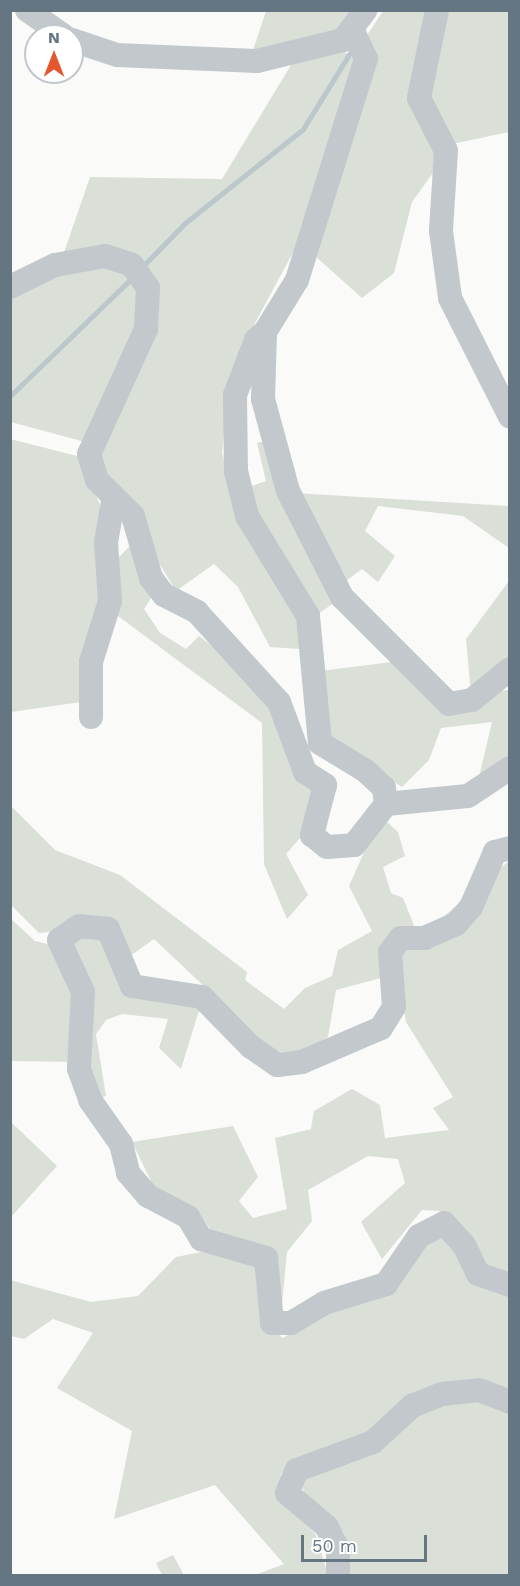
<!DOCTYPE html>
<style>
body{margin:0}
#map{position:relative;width:520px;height:1586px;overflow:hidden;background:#fafaf8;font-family:"Work Sans",sans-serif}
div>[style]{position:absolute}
.green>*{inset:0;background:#dadfd7}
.stream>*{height:5px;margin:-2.5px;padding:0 2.5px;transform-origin:2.5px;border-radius:2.5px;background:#bbc7cb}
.minor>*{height:24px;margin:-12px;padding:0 12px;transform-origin:12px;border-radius:12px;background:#c3c8cc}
span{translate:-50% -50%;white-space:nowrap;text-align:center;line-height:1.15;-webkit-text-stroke:6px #fff;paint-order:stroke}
.frame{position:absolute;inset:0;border:12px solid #657683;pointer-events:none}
.north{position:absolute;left:24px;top:24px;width:60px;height:60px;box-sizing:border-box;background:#fff;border:2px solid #c1c8cd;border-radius:50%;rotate:0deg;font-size:16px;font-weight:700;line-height:24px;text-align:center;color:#657683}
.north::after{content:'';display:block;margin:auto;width:21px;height:27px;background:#e4572e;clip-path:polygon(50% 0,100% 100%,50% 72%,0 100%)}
.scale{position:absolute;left:301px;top:1535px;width:126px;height:27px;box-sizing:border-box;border:3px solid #657683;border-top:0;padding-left:8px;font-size:18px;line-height:21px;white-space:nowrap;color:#657683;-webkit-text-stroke:4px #fff;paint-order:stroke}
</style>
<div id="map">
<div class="green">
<div style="clip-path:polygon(266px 11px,359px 11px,336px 34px,253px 50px)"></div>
<div style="clip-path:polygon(383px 11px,433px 11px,421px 65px,445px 156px,412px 202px,394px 273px,362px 298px,314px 255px,364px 40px)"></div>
<div style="clip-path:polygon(442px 11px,509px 11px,509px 132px,452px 144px,426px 95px)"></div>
<div style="clip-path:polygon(341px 49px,360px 64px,296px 247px,255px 323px,228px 398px,222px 452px,238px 521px,304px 619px,300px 649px,270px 647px,238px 587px,214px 564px,176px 591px,103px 471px,96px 445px,11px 422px,11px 282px,61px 261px,90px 177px,222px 179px,291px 65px)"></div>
<div style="clip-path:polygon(10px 439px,81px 457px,103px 513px,102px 598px,81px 702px,11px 712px)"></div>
<div style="clip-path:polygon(271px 439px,338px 600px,315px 616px,251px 512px,249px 487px,266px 481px,257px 443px)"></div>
<div style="clip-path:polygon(295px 493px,509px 506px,509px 548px,463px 516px,378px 506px,365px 531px,395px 556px,378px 582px,362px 569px,342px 584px)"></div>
<div style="clip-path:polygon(134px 542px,153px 595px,144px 609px,160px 633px,186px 649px,199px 636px,229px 659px,275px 712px,318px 789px,301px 837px,286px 854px,308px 895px,287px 919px,264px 864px,262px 723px,114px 613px,116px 560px)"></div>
<div style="clip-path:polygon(509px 581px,509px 664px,471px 696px,466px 639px)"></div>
<div style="clip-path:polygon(392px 662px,427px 697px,509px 690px,509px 756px,479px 777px,492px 722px,441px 728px,429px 760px,402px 787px,326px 738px,320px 671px)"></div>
<div style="clip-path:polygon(10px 805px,55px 850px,120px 875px,247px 972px,245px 980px,284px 1009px,305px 988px,332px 976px,338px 950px,372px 931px,349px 886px,366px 848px,386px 821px,398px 832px,405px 856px,383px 867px,391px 893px,403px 898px,415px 928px,381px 978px,336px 990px,328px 1037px,300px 1054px,274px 1052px,154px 939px,130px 956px,115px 925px,39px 933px,11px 905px)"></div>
<div style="clip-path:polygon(509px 861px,509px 1278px,488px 1270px,461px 1226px,440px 1211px,422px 1210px,382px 1259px,361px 1222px,405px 1183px,398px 1159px,368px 1156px,308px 1190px,312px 1221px,287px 1252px,281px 1314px,273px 1254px,215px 1236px,200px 1214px,153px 1185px,132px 1142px,233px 1126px,258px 1177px,239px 1201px,253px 1218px,287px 1209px,275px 1138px,311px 1129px,314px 1111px,352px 1089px,380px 1105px,385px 1138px,449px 1130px,433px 1108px,453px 1097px,406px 1022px,396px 957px)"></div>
<div style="clip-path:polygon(10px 918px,35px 941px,56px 946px,80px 996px,76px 1062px,11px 1061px)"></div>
<div style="clip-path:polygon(105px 934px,131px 992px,201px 1004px,181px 1069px,159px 1048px,168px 1019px,122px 1014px,106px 1020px,96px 1034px,106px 1096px,95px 1100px,67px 939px)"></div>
<div style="clip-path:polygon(11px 1122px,57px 1166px,11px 1217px)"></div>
<div style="clip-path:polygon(443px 1232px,509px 1295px,509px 1392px,479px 1383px,370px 1435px,297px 1461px,281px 1474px,281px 1499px,316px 1535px,328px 1575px,255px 1575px,284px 1564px,215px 1485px,114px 1519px,132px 1431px,57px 1388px,93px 1333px,53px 1319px,24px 1339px,11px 1336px,10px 1280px,91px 1302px,138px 1296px,176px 1257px,221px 1248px,261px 1262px,268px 1327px,283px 1338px,319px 1316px,391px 1291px,425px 1237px)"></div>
<div style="clip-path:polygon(472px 1395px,509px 1407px,509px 1575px,347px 1575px,350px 1557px,344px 1533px,308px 1501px,301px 1485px,305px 1471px,421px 1407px)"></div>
<div style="clip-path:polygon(173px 1555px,184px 1575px,162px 1575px,156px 1563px)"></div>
</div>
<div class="stream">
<div style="left:141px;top:268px;width:63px;rotate:-45.6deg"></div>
<div style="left:185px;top:223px;width:151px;rotate:-38.5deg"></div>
<div style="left:303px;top:129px;width:95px;rotate:-58.3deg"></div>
<div style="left:10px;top:396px;width:171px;rotate:-44.1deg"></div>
</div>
<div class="minor">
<div style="left:27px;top:10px;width:45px;rotate:35.1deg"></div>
<div style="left:437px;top:10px;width:90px;rotate:101.6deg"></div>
<div style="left:419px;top:98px;width:59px;rotate:63deg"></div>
<div style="left:446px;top:151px;width:80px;rotate:93.6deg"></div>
<div style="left:441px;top:231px;width:68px;rotate:82.3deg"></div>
<div style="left:450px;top:298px;width:133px;rotate:63.2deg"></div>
<div style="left:72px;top:40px;width:47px;rotate:18.4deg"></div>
<div style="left:117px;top:55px;width:140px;rotate:2.5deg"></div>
<div style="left:257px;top:61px;width:89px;rotate:-13.7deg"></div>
<div style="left:343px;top:40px;width:38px;rotate:-53deg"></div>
<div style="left:10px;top:287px;width:50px;rotate:-26.1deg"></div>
<div style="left:55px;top:265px;width:51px;rotate:-10.2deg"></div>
<div style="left:105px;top:256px;width:28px;rotate:18deg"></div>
<div style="left:132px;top:265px;width:28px;rotate:55deg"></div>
<div style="left:148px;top:288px;width:41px;rotate:92.8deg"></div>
<div style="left:146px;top:329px;width:137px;rotate:114.5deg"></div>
<div style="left:89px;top:454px;width:27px;rotate:73deg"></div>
<div style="left:97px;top:480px;width:51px;rotate:45deg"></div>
<div style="left:133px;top:516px;width:65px;rotate:73.8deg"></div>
<div style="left:151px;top:578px;width:21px;rotate:53deg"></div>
<div style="left:164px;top:595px;width:37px;rotate:27deg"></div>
<div style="left:197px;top:612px;width:122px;rotate:47.7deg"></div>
<div style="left:279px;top:702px;width:75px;rotate:69.6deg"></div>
<div style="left:305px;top:772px;width:24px;rotate:33deg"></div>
<div style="left:325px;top:785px;width:52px;rotate:104.6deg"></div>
<div style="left:312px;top:835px;width:19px;rotate:39deg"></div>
<div style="left:327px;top:847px;width:27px;rotate:-4deg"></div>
<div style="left:354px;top:845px;width:52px;rotate:-52deg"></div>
<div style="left:386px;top:804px;width:82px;rotate:-5.6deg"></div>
<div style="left:468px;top:796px;width:50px;rotate:-33.7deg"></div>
<div style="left:265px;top:332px;width:61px;rotate:-58.4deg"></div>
<div style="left:297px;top:280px;width:232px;rotate:-72.7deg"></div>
<div style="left:366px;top:59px;width:33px;rotate:-115deg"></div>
<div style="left:91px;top:717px;width:55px;rotate:-90deg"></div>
<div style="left:91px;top:662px;width:64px;rotate:-72.7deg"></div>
<div style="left:110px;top:601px;width:58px;rotate:-93.9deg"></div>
<div style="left:106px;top:543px;width:43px;rotate:-80.5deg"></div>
<div style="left:386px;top:804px;width:16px;rotate:-97deg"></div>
<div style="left:384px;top:788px;width:25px;rotate:-137deg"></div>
<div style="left:366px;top:771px;width:54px;rotate:-148.7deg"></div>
<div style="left:320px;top:743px;width:128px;rotate:-95.4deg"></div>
<div style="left:308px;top:616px;width:117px;rotate:-121.4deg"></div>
<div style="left:247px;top:516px;width:46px;rotate:-103.7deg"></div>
<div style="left:236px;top:471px;width:76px;rotate:-90.8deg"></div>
<div style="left:235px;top:395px;width:59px;rotate:-69.1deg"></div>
<div style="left:256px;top:340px;width:12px;rotate:-42deg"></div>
<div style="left:265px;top:332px;width:67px;rotate:91.7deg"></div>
<div style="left:263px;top:399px;width:95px;rotate:74.8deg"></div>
<div style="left:288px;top:491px;width:119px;rotate:63deg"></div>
<div style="left:342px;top:597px;width:151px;rotate:45deg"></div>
<div style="left:449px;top:704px;width:23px;rotate:-10deg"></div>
<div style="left:472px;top:700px;width:49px;rotate:-39.2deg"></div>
<div style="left:510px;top:848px;width:16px;rotate:165deg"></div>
<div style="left:495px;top:852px;width:60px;rotate:113.6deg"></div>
<div style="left:471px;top:907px;width:23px;rotate:131deg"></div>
<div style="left:456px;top:924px;width:34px;rotate:156deg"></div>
<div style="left:425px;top:938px;width:24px;rotate:180deg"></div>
<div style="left:401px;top:938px;width:18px;rotate:128deg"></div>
<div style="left:390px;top:952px;width:55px;rotate:85.8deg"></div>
<div style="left:394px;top:1007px;width:25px;rotate:122deg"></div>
<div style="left:381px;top:1028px;width:86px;rotate:156.7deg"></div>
<div style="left:302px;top:1062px;width:25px;rotate:173deg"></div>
<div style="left:277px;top:1065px;width:32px;rotate:-145deg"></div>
<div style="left:251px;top:1047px;width:70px;rotate:-134.4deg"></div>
<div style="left:202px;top:997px;width:71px;rotate:-171.1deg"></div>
<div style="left:132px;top:986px;width:62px;rotate:-112.8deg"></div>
<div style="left:108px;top:929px;width:29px;rotate:-174deg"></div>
<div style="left:79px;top:926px;width:24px;rotate:145deg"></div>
<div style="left:59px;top:940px;width:57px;rotate:65.2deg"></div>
<div style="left:83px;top:992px;width:77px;rotate:93deg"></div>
<div style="left:79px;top:1069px;width:33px;rotate:70deg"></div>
<div style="left:90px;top:1100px;width:54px;rotate:54.8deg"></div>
<div style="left:121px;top:1144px;width:30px;rotate:76deg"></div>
<div style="left:128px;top:1173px;width:30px;rotate:49deg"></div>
<div style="left:148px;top:1196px;width:45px;rotate:27.7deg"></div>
<div style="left:188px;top:1217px;width:26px;rotate:59deg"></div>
<div style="left:201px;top:1239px;width:68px;rotate:16.3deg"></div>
<div style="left:266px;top:1258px;width:65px;rotate:84.7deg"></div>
<div style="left:272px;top:1323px;width:19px"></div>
<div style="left:291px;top:1323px;width:39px;rotate:-31deg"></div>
<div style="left:324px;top:1303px;width:65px;rotate:-17deg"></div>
<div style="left:386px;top:1284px;width:58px;rotate:-55.5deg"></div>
<div style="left:419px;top:1236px;width:28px;rotate:-27deg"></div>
<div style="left:444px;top:1223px;width:30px;rotate:48deg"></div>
<div style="left:464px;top:1245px;width:32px;rotate:64deg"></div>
<div style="left:478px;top:1274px;width:34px;rotate:19deg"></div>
<div style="left:338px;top:1576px;width:27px;rotate:-90deg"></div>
<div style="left:338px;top:1549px;width:25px;rotate:-117deg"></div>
<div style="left:327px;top:1527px;width:52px;rotate:-139.6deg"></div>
<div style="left:287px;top:1493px;width:25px;rotate:-67deg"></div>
<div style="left:297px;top:1470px;width:81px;rotate:-20.2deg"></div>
<div style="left:373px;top:1442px;width:53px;rotate:-42.7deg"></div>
<div style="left:412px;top:1406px;width:32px;rotate:-22deg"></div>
<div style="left:442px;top:1394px;width:37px;rotate:-6deg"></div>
<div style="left:479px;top:1390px;width:33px;rotate:21deg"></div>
</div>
<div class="frame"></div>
<div class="north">N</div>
<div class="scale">50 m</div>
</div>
